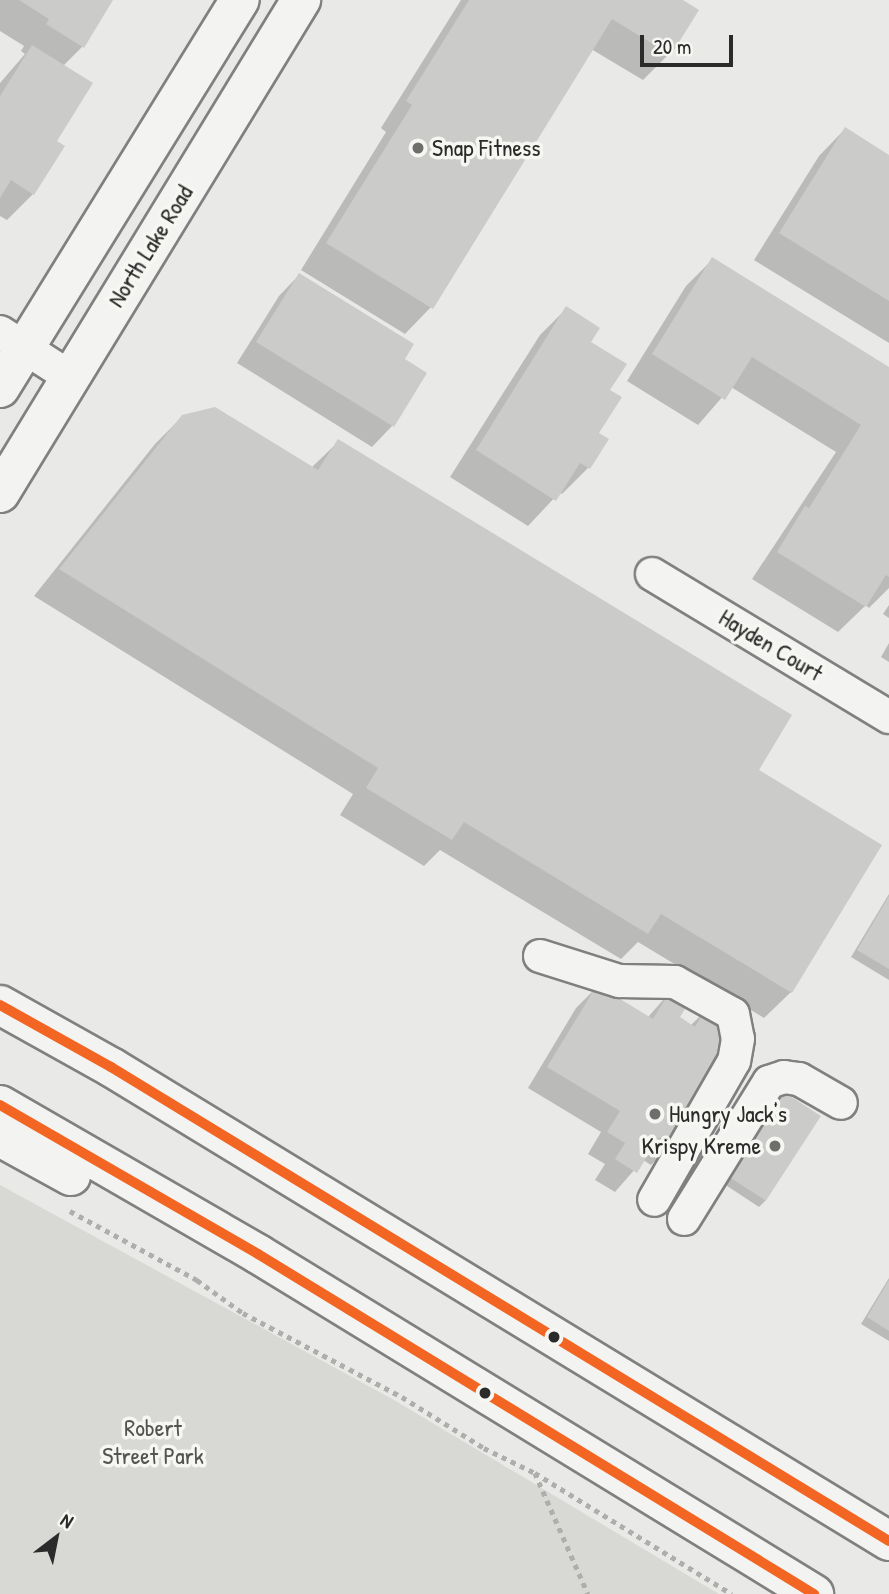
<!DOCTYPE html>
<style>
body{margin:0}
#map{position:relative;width:889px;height:1594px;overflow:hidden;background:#e9e9e7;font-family:"Patrick Hand",sans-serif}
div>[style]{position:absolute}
.green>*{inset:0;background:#d8d8d5}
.shadow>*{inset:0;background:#0003}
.building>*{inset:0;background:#cbcbca;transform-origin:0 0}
.path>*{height:4.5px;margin-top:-2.25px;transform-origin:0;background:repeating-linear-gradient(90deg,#aeaead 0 5px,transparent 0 10px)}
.roads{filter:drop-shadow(2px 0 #808080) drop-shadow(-2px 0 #808080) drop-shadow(0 2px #808080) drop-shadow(0 -2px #808080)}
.minor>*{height:32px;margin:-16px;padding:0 16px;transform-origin:16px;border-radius:16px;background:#f3f3f1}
.major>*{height:38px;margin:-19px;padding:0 19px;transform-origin:19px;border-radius:19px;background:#f3f3f1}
.highway>*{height:38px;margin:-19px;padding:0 19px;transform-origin:19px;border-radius:19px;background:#f3f3f1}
.bus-1>*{height:10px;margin:-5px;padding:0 5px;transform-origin:5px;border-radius:5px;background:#f26522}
.dots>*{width:19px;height:19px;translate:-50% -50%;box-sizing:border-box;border:4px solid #f6f6f2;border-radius:50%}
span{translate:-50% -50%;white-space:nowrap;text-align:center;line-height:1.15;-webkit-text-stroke:7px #f6f6f2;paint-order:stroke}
.poi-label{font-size:24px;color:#2b2b2b}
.left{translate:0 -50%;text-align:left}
.right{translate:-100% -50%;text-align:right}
.street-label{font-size:24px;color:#2b2b2b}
.park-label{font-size:24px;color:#535352}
.north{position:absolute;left:21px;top:1503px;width:70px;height:70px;-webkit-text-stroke:5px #f6f6f2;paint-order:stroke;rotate:32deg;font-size:19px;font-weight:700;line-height:28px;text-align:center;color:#2b2b2b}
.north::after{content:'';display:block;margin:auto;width:24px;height:32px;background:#2b2b2b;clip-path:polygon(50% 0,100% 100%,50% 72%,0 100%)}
.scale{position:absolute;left:640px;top:35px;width:93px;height:32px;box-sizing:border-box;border:4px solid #2b2b2b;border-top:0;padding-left:9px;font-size:21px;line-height:24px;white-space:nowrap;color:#2b2b2b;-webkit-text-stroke:5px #f6f6f2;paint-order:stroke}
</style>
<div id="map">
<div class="green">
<div style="clip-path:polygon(0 1185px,394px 1400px,719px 1594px,0 1594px)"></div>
</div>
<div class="shadow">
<div style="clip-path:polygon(0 0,111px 0,82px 47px,63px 66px,55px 142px,33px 194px,7px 220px,0 216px,0 83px,25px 54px,21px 51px,24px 46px,0 31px)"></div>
<div style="clip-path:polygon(461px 0,680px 0,696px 10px,669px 54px,643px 80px,591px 49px,431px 307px,405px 334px,301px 270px,386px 132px,381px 128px)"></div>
<div style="clip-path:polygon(845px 129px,889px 157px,889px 343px,754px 260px,819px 156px)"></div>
<div style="clip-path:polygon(713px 259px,889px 369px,889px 588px,869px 608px,866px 605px,838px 632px,752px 579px,836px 452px,731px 387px,698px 425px,627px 381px,686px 286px)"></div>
<div style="clip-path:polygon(299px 275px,403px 360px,425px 374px,392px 426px,372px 447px,237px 363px,279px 296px)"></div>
<div style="clip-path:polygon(566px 309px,589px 342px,608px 390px,596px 434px,606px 440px,588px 468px,562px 494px,559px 493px,528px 526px,450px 477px,540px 335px)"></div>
<div style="clip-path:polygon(182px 417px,311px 468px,339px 441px,757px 771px,791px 992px,764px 1018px,638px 942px,621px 959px,440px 850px,424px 866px,340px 815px,353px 794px,34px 596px,155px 444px)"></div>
<div style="clip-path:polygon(889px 605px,889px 618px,883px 614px)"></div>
<div style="clip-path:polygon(889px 643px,889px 662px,881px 657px)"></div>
<div style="clip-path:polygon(889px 894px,889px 980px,851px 957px)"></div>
<div style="clip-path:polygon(597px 987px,648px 1017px,672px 990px,678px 1018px,690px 1026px,707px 1009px,672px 1144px,651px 1165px,643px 1160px,615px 1192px,595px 1180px,605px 1164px,588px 1154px,601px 1132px,528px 1088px,576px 1008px)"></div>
<div style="clip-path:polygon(784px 1094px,766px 1200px,759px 1207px,724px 1184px)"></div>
<div style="clip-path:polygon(889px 1278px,889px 1341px,861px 1324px)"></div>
</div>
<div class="building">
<div style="clip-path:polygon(19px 0,113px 0,84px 48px,46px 24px,49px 19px)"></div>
<div style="clip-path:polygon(469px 0,683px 0,699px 10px,671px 55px,612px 19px,433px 309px,326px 243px,412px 105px,406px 101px)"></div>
<div style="clip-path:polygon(32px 45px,93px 83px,57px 141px,65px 146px,34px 195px,11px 180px,0 198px,0 96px)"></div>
<div style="clip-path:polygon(845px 127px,889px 155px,889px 301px,779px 233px)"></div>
<div style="clip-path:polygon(712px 257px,889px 367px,889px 577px,886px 575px,866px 607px,777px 552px,805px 506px,809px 508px,861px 425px,752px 357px,725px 400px,652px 354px)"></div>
<div style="clip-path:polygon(299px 273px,414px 344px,405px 359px,427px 373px,394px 427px,256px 342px)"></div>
<div style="clip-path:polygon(566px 306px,600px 328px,591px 342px,627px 364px,610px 390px,622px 397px,599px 433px,609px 439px,590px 469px,580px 463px,556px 501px,476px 450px)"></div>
<div style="clip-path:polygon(215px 407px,318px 470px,338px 439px,792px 715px,759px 770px,882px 845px,792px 993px,661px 914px,648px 934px,464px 822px,452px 840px,366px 788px,378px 768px,59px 569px,182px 415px)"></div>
<div style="clip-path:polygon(889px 896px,889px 969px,857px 950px)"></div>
<div style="clip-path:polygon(597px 985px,653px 1019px,672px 988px,691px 999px,680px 1017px,695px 1027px,707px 1007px,736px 1024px,730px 1049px,673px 1145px,659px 1137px,637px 1173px,615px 1159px,625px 1143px,607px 1132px,620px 1111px,547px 1067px)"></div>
<div style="left:784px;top:1092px;width:44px;height:101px;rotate:33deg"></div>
<div style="clip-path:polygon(889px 1280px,889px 1331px,867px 1317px)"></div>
</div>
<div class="path">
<div style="left:70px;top:1211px;width:145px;rotate:28.5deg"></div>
<div style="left:197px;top:1280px;width:57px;rotate:35.7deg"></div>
<div style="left:243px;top:1313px;width:180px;rotate:27.8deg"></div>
<div style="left:402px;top:1397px;width:97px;rotate:31.9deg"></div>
<div style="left:484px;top:1448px;width:57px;rotate:26.1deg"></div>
<div style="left:535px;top:1473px;width:231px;rotate:31.6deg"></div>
<div style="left:535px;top:1473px;width:132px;rotate:66.3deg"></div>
</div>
<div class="roads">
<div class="minor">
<div style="left:0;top:332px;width:83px;rotate:32.7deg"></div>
<div style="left:652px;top:574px;width:277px;rotate:31.1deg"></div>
<div style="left:540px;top:956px;width:83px;rotate:17.6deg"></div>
<div style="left:619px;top:981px;width:56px;rotate:1deg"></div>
<div style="left:675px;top:982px;width:66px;rotate:28.9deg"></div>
<div style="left:733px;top:1014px;width:25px;rotate:79deg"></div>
<div style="left:738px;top:1039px;width:22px;rotate:100deg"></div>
<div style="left:734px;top:1061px;width:160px;rotate:119.9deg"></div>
<div style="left:684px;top:1219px;width:161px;rotate:-58.2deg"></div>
<div style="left:769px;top:1082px;width:16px;rotate:-18deg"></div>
<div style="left:784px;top:1077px;width:15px;rotate:8deg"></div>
<div style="left:799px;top:1079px;width:48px;rotate:29.7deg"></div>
</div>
<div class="major">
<div style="left:0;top:388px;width:456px;rotate:-58.3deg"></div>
<div style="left:0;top:493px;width:578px;rotate:-58.59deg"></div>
</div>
<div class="highway">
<div style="left:0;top:1005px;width:127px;rotate:29.2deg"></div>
<div style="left:111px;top:1067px;width:911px;rotate:31.35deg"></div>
<div style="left:0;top:1105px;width:298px;rotate:30deg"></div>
<div style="left:258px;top:1254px;width:652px;rotate:31.45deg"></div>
<div style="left:0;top:1137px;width:81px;rotate:28.8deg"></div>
</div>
</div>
<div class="bus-1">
<div style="left:0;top:1005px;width:127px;rotate:29.2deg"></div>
<div style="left:111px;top:1067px;width:911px;rotate:31.35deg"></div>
<div style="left:0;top:1105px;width:298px;rotate:30deg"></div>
<div style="left:258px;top:1254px;width:652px;rotate:31.45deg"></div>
</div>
<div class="dots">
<div style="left:418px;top:148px;background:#6e6e6d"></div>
<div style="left:655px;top:1114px;background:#6e6e6d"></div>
<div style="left:775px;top:1146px;background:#6e6e6d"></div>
<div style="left:554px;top:1337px;background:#2b2b2b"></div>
<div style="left:485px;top:1393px;background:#2b2b2b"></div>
</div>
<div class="poi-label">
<span class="left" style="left:432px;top:148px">Snap Fitness</span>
<span class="left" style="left:669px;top:1114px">Hungry Jack's</span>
<span class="right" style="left:761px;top:1146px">Krispy Kreme</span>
</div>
<div class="street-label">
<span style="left:150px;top:246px;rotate:-58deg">North Lake Road</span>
<span style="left:771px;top:645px;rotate:31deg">Hayden Court</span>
</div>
<div class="park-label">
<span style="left:153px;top:1442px">Robert<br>Street Park</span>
</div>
<div class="north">N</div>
<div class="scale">20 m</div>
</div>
